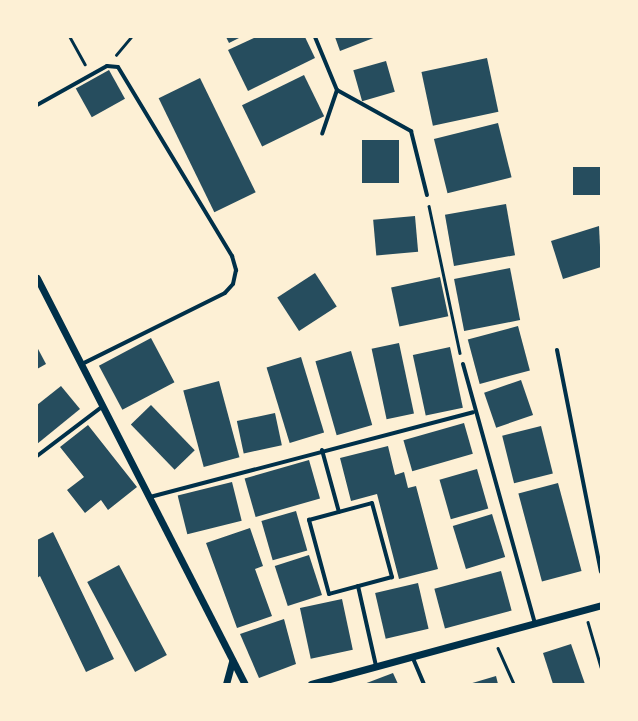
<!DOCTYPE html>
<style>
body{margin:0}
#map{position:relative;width:638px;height:721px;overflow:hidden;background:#fdf0d5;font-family:Cabin,sans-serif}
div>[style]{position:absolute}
.building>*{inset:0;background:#264d5e;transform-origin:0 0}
.path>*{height:2.5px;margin:-1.25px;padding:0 1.25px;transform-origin:1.25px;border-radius:1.25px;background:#003049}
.minor>*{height:4px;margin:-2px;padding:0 2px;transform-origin:2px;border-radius:2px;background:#003049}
.tertiary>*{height:7px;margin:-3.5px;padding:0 3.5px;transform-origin:3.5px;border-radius:3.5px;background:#003049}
span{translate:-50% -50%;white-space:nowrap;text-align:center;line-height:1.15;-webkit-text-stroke:4px #fdf0d5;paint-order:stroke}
.frame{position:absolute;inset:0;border:38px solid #fdf0d5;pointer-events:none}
</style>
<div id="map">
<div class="building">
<div style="clip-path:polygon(226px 37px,241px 37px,229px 43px)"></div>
<div style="clip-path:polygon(256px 37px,305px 37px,315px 58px,248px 91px,228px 50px)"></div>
<div style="clip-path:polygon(335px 37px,376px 37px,340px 51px)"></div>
<div style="left:487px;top:58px;width:55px;height:67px;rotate:78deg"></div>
<div style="left:386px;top:61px;width:32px;height:34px;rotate:74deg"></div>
<div style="left:109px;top:70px;width:33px;height:38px;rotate:61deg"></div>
<div style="left:304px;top:75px;width:46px;height:69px;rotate:64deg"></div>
<div style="left:200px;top:78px;width:127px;height:46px;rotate:64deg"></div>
<div style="left:498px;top:123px;width:56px;height:66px;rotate:76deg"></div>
<div style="left:399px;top:140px;width:43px;height:37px;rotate:90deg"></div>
<div style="left:601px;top:167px;width:28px;height:28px;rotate:90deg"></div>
<div style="left:506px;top:204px;width:52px;height:62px;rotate:80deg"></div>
<div style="left:415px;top:216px;width:36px;height:42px;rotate:85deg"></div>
<div style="clip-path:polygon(599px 226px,601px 267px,563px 279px,551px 241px)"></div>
<div style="left:510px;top:268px;width:53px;height:57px;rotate:79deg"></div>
<div style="left:315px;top:273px;width:40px;height:45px;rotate:57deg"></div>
<div style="left:440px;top:277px;width:40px;height:50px;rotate:78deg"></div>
<div style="left:518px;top:326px;width:46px;height:52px;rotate:75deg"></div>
<div style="left:151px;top:338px;width:50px;height:59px;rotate:62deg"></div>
<div style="left:399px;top:343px;width:72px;height:28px;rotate:78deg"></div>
<div style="clip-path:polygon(37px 347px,46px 364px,37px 369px)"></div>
<div style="left:450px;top:347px;width:62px;height:38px;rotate:78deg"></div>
<div style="left:351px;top:351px;width:77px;height:37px;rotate:74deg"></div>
<div style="left:301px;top:357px;width:79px;height:36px;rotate:73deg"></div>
<div style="left:521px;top:380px;width:37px;height:39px;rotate:71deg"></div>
<div style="left:219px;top:381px;width:79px;height:37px;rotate:75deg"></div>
<div style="clip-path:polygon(61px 386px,80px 409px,37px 444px,37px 405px)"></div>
<div style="left:151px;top:405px;width:63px;height:28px;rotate:46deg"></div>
<div style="left:275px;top:413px;width:33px;height:39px;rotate:78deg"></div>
<div style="left:464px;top:423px;width:32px;height:63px;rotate:74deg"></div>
<div style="clip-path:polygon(88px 425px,137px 487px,108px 510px,101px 500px,85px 513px,67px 490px,84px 477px,60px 447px)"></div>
<div style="left:541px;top:426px;width:49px;height:40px;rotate:76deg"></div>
<div style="clip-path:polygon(388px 446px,395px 475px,404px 472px,408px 488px,416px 486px,438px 569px,399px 579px,377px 494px,351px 501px,340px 458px)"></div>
<div style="left:309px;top:460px;width:40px;height:67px;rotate:74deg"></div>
<div style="left:477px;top:469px;width:41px;height:39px;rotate:74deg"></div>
<div style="left:232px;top:482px;width:40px;height:56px;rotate:76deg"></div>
<div style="left:558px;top:483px;width:91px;height:41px;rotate:75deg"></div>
<div style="left:296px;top:511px;width:41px;height:36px;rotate:74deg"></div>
<div style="left:492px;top:514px;width:45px;height:41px;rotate:73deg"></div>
<div style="clip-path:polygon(250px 528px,263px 566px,255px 569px,272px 616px,237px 628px,206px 543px)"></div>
<div style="clip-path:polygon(53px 532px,114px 659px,86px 672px,40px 576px,37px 578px,37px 540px)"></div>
<div style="left:309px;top:555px;width:42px;height:36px;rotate:72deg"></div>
<div style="left:119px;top:565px;width:102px;height:36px;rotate:62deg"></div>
<div style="left:501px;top:571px;width:41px;height:69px;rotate:75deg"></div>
<div style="left:418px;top:583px;width:47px;height:44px;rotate:77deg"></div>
<div style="left:342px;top:599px;width:52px;height:43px;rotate:78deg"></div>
<div style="clip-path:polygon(284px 619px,296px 664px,259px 678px,240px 634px)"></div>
<div style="clip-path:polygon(571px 644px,585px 684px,553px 684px,543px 653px)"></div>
<div style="clip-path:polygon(393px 673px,398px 684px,364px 684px)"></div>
<div style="clip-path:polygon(496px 676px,498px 684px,469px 684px)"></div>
</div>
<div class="path">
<div style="left:70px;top:37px;width:31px;rotate:61deg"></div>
<div style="left:116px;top:55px;width:23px;rotate:-50deg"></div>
<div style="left:429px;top:206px;width:150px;rotate:78.1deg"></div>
<div style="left:588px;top:622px;width:47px;rotate:73.9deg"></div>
<div style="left:498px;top:648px;width:39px;rotate:66deg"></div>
</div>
<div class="minor">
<div style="left:315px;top:37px;width:57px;rotate:67.5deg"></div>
<div style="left:337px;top:90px;width:46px;rotate:108.8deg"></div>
<div style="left:337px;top:90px;width:85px;rotate:29deg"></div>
<div style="left:411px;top:131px;width:66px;rotate:76deg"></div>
<div style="left:37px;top:105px;width:80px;rotate:-29.1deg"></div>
<div style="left:107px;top:66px;width:11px;rotate:5deg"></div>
<div style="left:118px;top:67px;width:221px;rotate:58.9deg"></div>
<div style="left:232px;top:256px;width:15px;rotate:74deg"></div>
<div style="left:236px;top:270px;width:14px;rotate:102deg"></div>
<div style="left:233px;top:284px;width:12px;rotate:132deg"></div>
<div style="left:225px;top:293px;width:160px;rotate:153.6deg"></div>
<div style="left:557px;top:350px;width:226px;rotate:78.8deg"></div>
<div style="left:463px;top:364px;width:269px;rotate:74.5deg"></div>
<div style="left:322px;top:450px;width:64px;rotate:74.7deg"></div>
<div style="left:37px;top:456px;width:83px;rotate:-37.1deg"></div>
<div style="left:150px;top:497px;width:334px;rotate:-14.7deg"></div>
<div style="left:372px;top:503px;width:77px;rotate:74.9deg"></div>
<div style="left:392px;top:577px;width:65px;rotate:164.9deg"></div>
<div style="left:329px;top:594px;width:77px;rotate:-105.1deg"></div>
<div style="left:309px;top:520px;width:65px;rotate:-15.1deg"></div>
<div style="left:358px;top:586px;width:82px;rotate:77.3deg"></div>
<div style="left:412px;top:656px;width:30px;rotate:67deg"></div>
</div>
<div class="tertiary">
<div style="left:37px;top:278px;width:456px;rotate:62.9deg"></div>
<div style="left:226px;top:684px;width:24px;rotate:-75deg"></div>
<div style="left:311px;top:684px;width:301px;rotate:-15.2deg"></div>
</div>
<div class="frame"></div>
</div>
